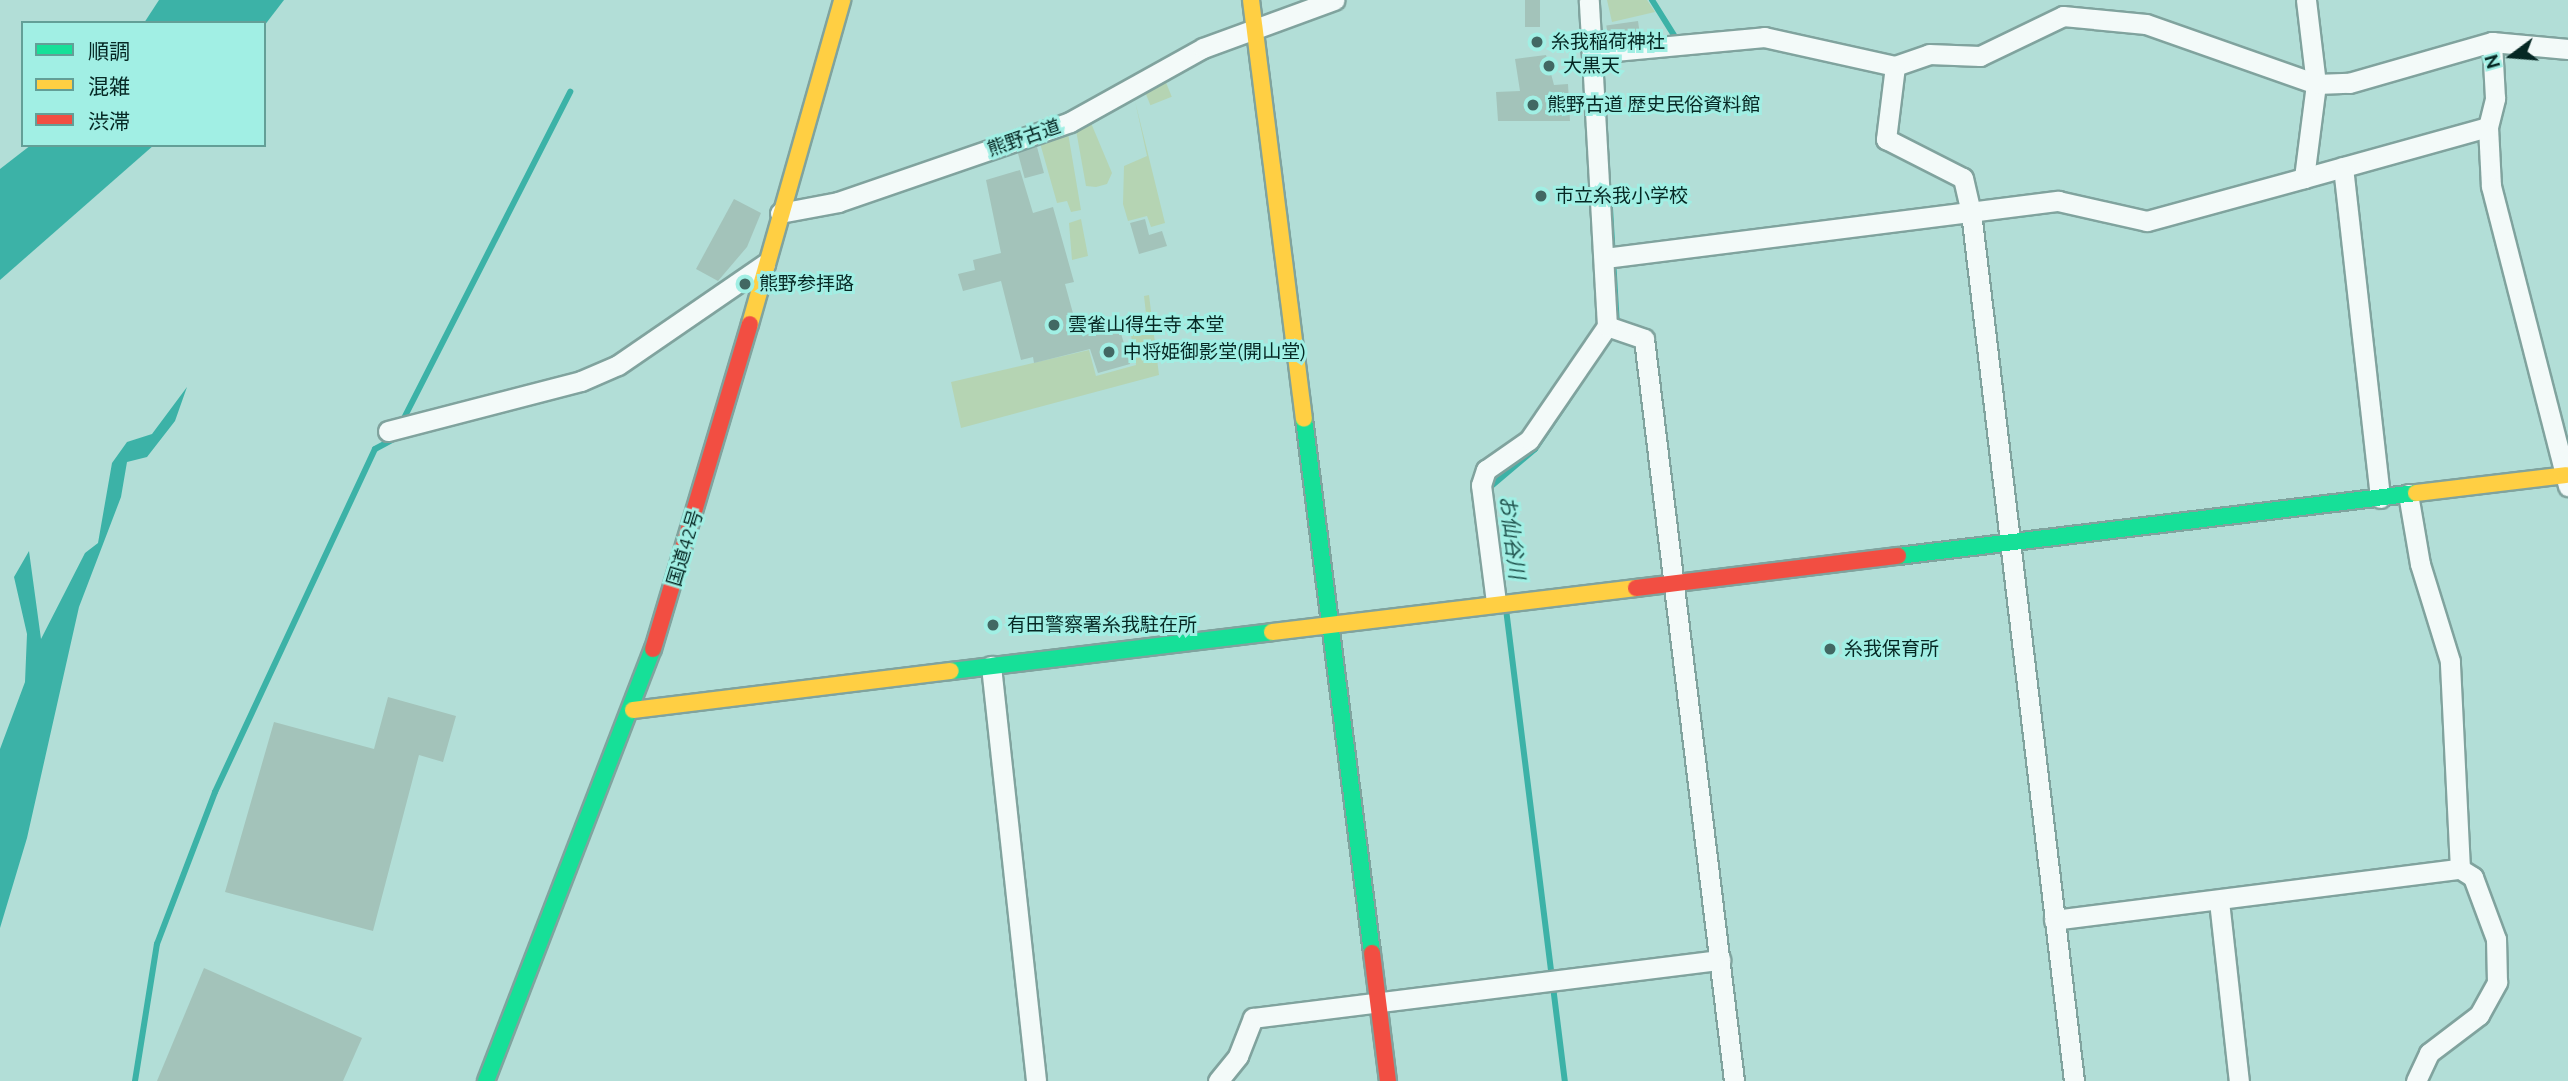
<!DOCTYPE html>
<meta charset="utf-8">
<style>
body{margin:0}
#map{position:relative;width:2568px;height:1081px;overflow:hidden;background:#b2ded7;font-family:Ubuntu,"Noto Sans JP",sans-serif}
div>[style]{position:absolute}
.green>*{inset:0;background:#b5d4b3;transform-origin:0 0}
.water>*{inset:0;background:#3cb2a7}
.stream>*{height:6px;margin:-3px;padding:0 3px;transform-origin:3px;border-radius:3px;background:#3cb2a7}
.building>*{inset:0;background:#a3c3ba;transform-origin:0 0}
.roads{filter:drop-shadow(2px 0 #80a39e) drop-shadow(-2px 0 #80a39e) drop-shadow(0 2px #80a39e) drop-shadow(0 -2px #80a39e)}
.street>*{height:19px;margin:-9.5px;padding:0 9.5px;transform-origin:9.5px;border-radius:9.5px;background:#f3faf9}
.fast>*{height:16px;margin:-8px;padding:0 8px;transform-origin:8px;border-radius:8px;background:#16e098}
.slow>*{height:16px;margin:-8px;padding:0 8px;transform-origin:8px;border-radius:8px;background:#ffcf43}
.jam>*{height:16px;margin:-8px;padding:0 8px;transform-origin:8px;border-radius:8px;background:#f24e42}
.dots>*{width:19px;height:19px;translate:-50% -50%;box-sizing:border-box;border:4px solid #a1efe4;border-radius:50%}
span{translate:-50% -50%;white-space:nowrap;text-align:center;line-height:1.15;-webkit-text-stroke:6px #a1efe4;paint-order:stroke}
.poi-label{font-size:19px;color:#062824}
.left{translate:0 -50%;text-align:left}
.street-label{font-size:19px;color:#062824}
.water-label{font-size:21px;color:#21554f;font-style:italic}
.legend{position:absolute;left:21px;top:21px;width:245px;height:126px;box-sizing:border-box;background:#a1efe4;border:2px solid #639f97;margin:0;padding:9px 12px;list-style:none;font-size:21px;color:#062824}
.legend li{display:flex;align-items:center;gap:14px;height:35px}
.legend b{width:35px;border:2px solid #639f97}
.north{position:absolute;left:2477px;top:21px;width:70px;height:70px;-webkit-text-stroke:5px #a1efe4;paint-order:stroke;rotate:254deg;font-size:19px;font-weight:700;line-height:28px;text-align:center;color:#062824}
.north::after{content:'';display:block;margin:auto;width:24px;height:32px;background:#062824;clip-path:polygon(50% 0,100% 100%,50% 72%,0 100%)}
</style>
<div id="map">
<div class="green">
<div style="clip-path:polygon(1607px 0,1647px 0,1655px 12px,1612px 22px)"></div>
<div style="left:1165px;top:80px;width:18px;height:23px;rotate:68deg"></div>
<div style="clip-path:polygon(1135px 101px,1165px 223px,1151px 227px,1147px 216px,1128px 221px,1123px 204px,1124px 166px,1147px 156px)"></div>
<div style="clip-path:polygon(1091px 123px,1112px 173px,1107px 184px,1096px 187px,1086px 186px,1076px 130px)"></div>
<div style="clip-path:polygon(1068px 133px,1081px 210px,1071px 212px,1067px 201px,1057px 203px,1040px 143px)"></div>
<div style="clip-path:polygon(1081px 219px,1088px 256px,1072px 260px,1069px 223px)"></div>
<div style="clip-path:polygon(1149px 295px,1159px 375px,961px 428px,951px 382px,1089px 350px,1096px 376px,1136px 365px,1131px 335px,1148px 331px,1144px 296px)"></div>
</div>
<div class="water">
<div style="clip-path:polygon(159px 0,284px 0,264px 26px,144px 23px)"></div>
<div style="clip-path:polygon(31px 145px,154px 145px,0 280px,0 169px)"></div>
<div style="clip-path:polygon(187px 387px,175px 421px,147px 457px,127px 462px,121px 497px,79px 607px,27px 838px,0 928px,0 749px,25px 682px,27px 634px,14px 577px,29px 551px,41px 639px,85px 553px,98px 543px,112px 463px,127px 442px,152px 434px)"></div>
</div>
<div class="stream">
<div style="left:1652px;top:0;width:47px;rotate:58deg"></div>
<div style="left:1610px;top:208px;width:118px;rotate:86.6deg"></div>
<div style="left:401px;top:424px;width:373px;rotate:-63deg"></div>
<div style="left:1489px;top:488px;width:60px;rotate:-40.3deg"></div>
<div style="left:1535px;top:449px;width:75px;rotate:-55.9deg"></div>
<div style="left:1506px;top:609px;width:476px;rotate:82.9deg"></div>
<div style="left:135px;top:1081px;width:139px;rotate:-80.9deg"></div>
<div style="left:157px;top:944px;width:163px;rotate:-69.1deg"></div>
<div style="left:215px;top:792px;width:378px;rotate:-65deg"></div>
<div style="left:375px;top:449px;width:21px;rotate:-28deg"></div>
</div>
<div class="building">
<div style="left:1525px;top:0;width:15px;height:27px"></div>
<div style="left:1638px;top:21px;width:15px;height:32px;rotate:82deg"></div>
<div style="clip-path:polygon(1546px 55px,1554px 85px,1568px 84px,1570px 121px,1498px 121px,1496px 92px,1520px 91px,1515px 59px)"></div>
<div style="left:1037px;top:147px;width:27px;height:20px;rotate:75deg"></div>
<div style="clip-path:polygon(1020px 170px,1033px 213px,1053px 207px,1074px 282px,1065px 284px,1074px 317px,1082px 315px,1087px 332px,1110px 326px,1112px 332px,1120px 330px,1130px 364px,1098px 373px,1090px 349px,1034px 363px,1033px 357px,1021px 360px,1001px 281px,963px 291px,958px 274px,975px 270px,973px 260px,1001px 253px,986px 180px)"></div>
<div style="clip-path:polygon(734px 199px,761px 213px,747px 247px,718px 281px,696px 269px)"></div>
<div style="clip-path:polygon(1145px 219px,1149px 235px,1162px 231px,1167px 246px,1139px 254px,1130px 223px)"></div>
<div style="clip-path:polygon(388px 697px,456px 716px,443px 762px,419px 755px,373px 931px,225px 892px,274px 722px,374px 749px)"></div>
<div style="clip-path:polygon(204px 968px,362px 1038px,343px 1081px,157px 1081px)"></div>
</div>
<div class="roads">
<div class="street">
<div style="left:2306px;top:0;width:85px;rotate:83.2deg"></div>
<div style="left:2316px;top:84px;width:95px;rotate:97.3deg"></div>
<div style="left:2304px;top:178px;width:191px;rotate:-15.5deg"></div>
<div style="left:2488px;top:127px;width:59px;rotate:87.1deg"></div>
<div style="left:2491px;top:186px;width:310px;rotate:75.6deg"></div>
<div style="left:1593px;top:53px;width:172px;rotate:-5.3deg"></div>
<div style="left:1764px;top:37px;width:134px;rotate:12.5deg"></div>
<div style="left:1895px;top:66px;width:36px;rotate:-19deg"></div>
<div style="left:1929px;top:54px;width:51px;rotate:2.2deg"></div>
<div style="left:1980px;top:56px;width:92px;rotate:-25.7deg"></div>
<div style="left:2063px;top:16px;width:83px;rotate:5.5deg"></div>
<div style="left:2146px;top:24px;width:180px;rotate:19.4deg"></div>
<div style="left:2316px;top:84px;width:33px;rotate:-2deg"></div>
<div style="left:2349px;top:83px;width:149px;rotate:-16deg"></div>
<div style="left:2492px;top:42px;width:76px;rotate:5.3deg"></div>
<div style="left:1895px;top:66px;width:74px;rotate:97deg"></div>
<div style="left:1886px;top:139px;width:86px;rotate:26.9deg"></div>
<div style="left:1963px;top:178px;width:35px;rotate:77deg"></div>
<div style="left:1971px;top:212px;width:875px;rotate:83.24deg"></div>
<div style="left:2488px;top:127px;width:30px;rotate:-76deg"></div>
<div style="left:2495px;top:98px;width:56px;rotate:-93.1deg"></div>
<div style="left:2343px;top:167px;width:333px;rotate:83.6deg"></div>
<div style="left:780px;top:213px;width:59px;rotate:-10.7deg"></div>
<div style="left:838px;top:202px;width:245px;rotate:-19deg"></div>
<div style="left:1070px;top:122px;width:152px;rotate:-29.1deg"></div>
<div style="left:1203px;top:48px;width:140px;rotate:-20.1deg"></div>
<div style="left:1605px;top:258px;width:457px;rotate:-7.2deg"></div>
<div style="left:2058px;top:201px;width:91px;rotate:12.7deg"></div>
<div style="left:2147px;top:221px;width:163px;rotate:-15.3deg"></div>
<div style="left:1607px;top:326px;width:39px;rotate:19deg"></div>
<div style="left:1644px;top:339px;width:747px;rotate:83.08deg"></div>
<div style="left:388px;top:431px;width:199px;rotate:-14.5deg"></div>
<div style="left:581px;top:381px;width:40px;rotate:-23.4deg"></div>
<div style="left:618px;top:365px;width:178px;rotate:-34.5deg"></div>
<div style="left:1496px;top:602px;width:118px;rotate:-97.3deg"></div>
<div style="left:1481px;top:485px;width:16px;rotate:-72deg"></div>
<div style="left:1486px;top:470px;width:52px;rotate:-34.9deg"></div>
<div style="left:1529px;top:440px;width:138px;rotate:-55.6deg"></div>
<div style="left:1607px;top:326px;width:326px;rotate:-93.2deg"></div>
<div style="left:991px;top:666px;width:417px;rotate:83.8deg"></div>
<div style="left:2219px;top:901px;width:181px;rotate:83.7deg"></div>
<div style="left:2054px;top:920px;width:409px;rotate:-7.2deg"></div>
<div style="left:2460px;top:869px;width:208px;rotate:-92.8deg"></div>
<div style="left:2450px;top:661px;width:102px;rotate:-107.2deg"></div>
<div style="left:2420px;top:564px;width:71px;rotate:-99.7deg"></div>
<div style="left:1218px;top:1081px;width:32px;rotate:-51deg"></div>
<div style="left:1238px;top:1056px;width:41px;rotate:-68.5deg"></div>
<div style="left:1253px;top:1018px;width:471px;rotate:-7.1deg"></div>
<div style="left:2416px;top:1081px;width:31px;rotate:-65deg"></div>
<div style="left:2429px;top:1053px;width:63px;rotate:-37.2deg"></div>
<div style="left:2479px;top:1015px;width:38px;rotate:-61deg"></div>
<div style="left:2497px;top:982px;width:43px;rotate:-91.3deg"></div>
<div style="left:2496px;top:939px;width:66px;rotate:-110.4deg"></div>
<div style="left:2473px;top:877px;width:15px;rotate:-148deg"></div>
</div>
<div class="fast">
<div style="left:1304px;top:419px;width:538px;rotate:82.74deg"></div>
<div style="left:1898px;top:556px;width:522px;rotate:-6.93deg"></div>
<div style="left:951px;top:671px;width:323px;rotate:-6.9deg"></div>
<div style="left:486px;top:1081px;width:463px;rotate:-68.9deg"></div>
</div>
<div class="slow">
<div style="left:1251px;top:0;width:422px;rotate:82.8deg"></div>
<div style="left:750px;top:324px;width:337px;rotate:-74.1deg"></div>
<div style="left:2416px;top:493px;width:151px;rotate:-6.8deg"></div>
<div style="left:1272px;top:632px;width:367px;rotate:-6.9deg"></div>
<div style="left:633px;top:710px;width:320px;rotate:-7deg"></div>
</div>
<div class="jam">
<div style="left:1636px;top:588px;width:264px;rotate:-7deg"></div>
<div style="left:653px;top:649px;width:339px;rotate:-73.4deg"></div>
<div style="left:1372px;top:953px;width:129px;rotate:82.9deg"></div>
</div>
</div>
<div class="dots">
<div style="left:1537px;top:42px;background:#426863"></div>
<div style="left:1549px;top:66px;background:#426863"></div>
<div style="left:1533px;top:105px;background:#426863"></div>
<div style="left:1541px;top:196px;background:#426863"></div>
<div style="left:745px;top:284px;background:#426863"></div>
<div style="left:1054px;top:325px;background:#426863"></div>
<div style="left:1109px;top:352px;background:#426863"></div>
<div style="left:993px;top:625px;background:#426863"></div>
<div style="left:1830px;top:649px;background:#426863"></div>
</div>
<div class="poi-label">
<span class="left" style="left:1551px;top:42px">糸我稲荷神社</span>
<span class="left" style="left:1563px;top:66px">大黒天</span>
<span class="left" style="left:1547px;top:105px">熊野古道 歴史民俗資料館</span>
<span class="left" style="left:1555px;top:196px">市立糸我小学校</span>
<span class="left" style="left:759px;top:284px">熊野参拝路</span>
<span class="left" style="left:1068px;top:325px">雲雀山得生寺 本堂</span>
<span class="left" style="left:1123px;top:352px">中将姫御影堂(開山堂)</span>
<span class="left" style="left:1007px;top:625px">有田警察署糸我駐在所</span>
<span class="left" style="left:1844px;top:649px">糸我保育所</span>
</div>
<div class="street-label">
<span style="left:1024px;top:138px;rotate:-19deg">熊野古道</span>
<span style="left:685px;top:548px;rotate:-73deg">国道42号</span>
</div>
<div class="water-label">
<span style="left:1513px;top:537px;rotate:83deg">お仙谷川</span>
</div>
<ul class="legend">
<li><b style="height:9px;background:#16e098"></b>順調</li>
<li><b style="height:9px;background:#ffcf43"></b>混雑</li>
<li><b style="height:9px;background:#f24e42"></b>渋滞</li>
</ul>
<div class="north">N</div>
</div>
